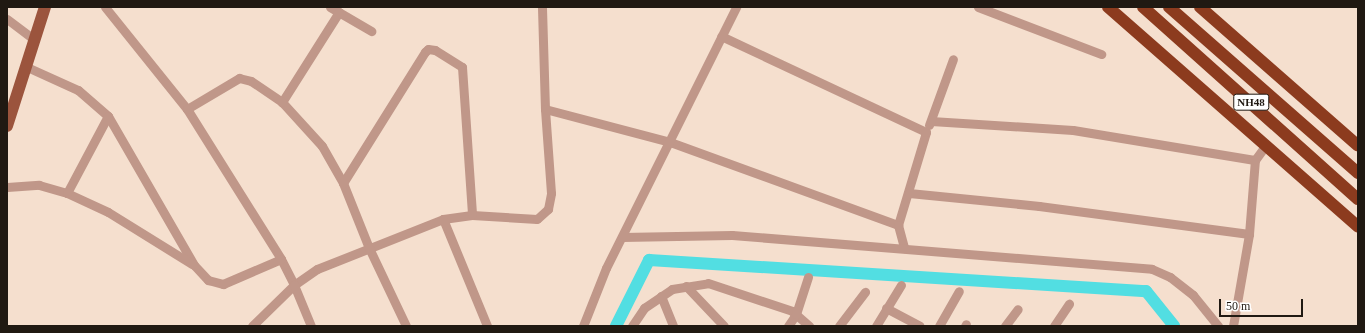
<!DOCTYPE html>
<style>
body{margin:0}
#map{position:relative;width:1365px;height:333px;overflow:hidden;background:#f5dfce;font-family:Georgia,serif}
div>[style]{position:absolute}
.canal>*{height:12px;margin:-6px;padding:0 6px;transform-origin:6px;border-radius:6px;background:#52dee2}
.street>*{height:9px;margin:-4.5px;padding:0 4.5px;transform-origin:4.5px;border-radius:4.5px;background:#c09789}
.primary>*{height:12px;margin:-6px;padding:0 6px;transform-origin:6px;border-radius:6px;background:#9b543d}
.highway>*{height:12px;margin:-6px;padding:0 6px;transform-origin:6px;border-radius:6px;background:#8c3b1e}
span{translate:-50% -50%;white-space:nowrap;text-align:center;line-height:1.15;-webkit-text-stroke:3px #fff;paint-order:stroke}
.shield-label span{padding:1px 3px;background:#fff;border:1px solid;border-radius:3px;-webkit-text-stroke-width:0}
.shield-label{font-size:11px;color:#201912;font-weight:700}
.frame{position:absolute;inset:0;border:8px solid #201912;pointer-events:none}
.scale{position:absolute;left:1219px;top:299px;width:84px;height:18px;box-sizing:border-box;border:2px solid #201912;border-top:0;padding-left:5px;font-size:12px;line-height:14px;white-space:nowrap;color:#201912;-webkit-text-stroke:3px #fff;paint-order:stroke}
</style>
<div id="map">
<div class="canal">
<div style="left:616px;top:326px;width:74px;rotate:-63.4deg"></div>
<div style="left:649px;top:260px;width:498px;rotate:3.6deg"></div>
<div style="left:1146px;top:291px;width:45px;rotate:51.3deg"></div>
</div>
<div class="street">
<div style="left:105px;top:7px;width:131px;rotate:51.2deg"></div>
<div style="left:187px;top:109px;width:177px;rotate:57.9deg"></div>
<div style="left:281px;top:259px;width:29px;rotate:63deg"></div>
<div style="left:294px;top:285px;width:28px;rotate:-35deg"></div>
<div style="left:317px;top:269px;width:136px;rotate:-21.6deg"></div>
<div style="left:443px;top:219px;width:29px;rotate:-8deg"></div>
<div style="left:472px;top:215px;width:65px;rotate:3.5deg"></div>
<div style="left:537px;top:219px;width:15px;rotate:-42deg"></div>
<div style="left:548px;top:209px;width:16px;rotate:-79deg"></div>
<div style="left:551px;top:193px;width:84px;rotate:-94.1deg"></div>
<div style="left:545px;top:109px;width:102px;rotate:-91.7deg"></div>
<div style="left:330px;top:7px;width:48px;rotate:30.3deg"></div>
<div style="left:978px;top:7px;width:132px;rotate:20.9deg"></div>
<div style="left:339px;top:12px;width:107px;rotate:122.3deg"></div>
<div style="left:282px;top:102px;width:59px;rotate:47.7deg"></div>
<div style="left:322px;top:146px;width:43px;rotate:60.4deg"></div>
<div style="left:343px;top:183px;width:70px;rotate:68.2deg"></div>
<div style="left:369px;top:248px;width:86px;rotate:64.6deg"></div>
<div style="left:7px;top:19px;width:35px;rotate:37deg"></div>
<div style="left:27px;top:67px;width:56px;rotate:24.3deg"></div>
<div style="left:78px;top:90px;width:40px;rotate:41deg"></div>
<div style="left:108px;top:116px;width:172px;rotate:60deg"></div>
<div style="left:194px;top:265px;width:21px;rotate:47deg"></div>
<div style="left:208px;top:280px;width:16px;rotate:15deg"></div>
<div style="left:223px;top:284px;width:63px;rotate:-23.3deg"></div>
<div style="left:187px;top:109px;width:61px;rotate:-30.8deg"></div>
<div style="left:239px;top:78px;width:12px;rotate:14deg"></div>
<div style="left:251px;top:81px;width:37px;rotate:34deg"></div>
<div style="left:545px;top:109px;width:129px;rotate:14.8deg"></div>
<div style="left:670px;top:142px;width:243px;rotate:20deg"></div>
<div style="left:898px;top:225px;width:97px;rotate:-73.2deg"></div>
<div style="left:926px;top:132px;width:226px;rotate:-154.9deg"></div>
<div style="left:931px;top:121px;width:142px;rotate:3.6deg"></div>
<div style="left:1073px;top:130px;width:184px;rotate:9.4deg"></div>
<div style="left:929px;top:125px;width:70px;rotate:-70deg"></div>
<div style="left:343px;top:183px;width:155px;rotate:-58deg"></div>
<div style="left:425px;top:52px;width:4px;rotate:-45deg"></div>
<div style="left:428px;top:49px;width:7px;rotate:8deg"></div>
<div style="left:435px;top:50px;width:32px;rotate:32deg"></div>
<div style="left:462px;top:67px;width:148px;rotate:86.1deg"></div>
<div style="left:7px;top:187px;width:32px;rotate:-4deg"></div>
<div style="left:39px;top:185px;width:29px;rotate:16deg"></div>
<div style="left:67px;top:193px;width:45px;rotate:24.9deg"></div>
<div style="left:108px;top:212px;width:99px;rotate:31.8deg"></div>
<div style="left:67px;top:193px;width:87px;rotate:-62deg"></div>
<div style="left:909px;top:193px;width:131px;rotate:5.7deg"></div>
<div style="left:1039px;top:206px;width:212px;rotate:7.6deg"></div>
<div style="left:443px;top:219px;width:116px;rotate:67.6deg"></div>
<div style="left:898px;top:225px;width:24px;rotate:75deg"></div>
<div style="left:622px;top:237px;width:110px;rotate:-1deg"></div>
<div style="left:732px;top:235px;width:421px;rotate:4.6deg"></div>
<div style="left:1152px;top:269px;width:20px;rotate:24deg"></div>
<div style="left:1170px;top:277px;width:29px;rotate:38deg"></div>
<div style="left:1193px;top:295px;width:40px;rotate:51deg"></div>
<div style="left:686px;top:286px;width:55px;rotate:46.5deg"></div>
<div style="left:661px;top:296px;width:32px;rotate:68deg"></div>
<div style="left:886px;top:308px;width:38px;rotate:28deg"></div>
<div style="left:252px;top:326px;width:59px;rotate:-44.3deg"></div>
<div style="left:294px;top:285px;width:44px;rotate:67.5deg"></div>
<div style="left:583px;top:326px;width:62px;rotate:-68.4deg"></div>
<div style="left:606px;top:268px;width:292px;rotate:-63.5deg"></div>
<div style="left:632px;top:326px;width:22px;rotate:-56deg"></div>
<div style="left:644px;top:308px;width:34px;rotate:-34deg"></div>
<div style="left:672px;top:289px;width:36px;rotate:-9deg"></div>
<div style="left:708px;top:283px;width:89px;rotate:18.4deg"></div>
<div style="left:792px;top:311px;width:23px;rotate:41deg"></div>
<div style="left:788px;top:326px;width:14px;rotate:-56deg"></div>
<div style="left:796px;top:314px;width:39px;rotate:-72deg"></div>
<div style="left:839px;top:326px;width:43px;rotate:-52.6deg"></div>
<div style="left:876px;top:326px;width:48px;rotate:-58.6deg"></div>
<div style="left:939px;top:326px;width:40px;rotate:-60.3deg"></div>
<div style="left:965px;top:326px;width:2px;rotate:-63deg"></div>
<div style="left:1005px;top:326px;width:21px;rotate:-53deg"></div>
<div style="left:1054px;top:326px;width:27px;rotate:-56deg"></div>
<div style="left:1233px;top:326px;width:93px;rotate:-80.1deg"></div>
<div style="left:1249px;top:234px;width:74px;rotate:-85.4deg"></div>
<div style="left:1255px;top:160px;width:19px;rotate:-54deg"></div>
</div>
<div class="primary">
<div style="left:7px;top:126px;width:125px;rotate:-72.3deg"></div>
</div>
<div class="highway">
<div style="left:1108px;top:7px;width:333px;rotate:41.3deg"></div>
<div style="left:1143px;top:7px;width:288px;rotate:41.8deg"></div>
<div style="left:1169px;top:7px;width:252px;rotate:41.3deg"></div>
<div style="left:1200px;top:7px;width:210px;rotate:41.3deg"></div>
</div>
<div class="shield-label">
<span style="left:1251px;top:102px">NH48</span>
</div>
<div class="frame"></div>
<div class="scale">50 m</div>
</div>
